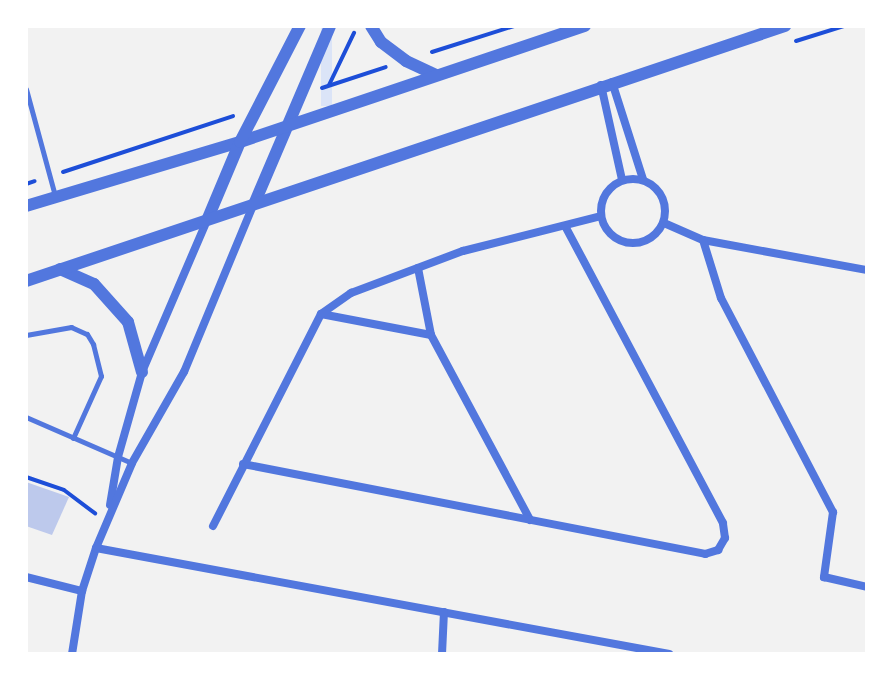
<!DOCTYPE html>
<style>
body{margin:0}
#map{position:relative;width:893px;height:680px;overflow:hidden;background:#f2f2f2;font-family:Montserrat,sans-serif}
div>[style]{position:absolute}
.green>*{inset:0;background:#dbe4f7;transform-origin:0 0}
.building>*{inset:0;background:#bdc9ec}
.path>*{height:4px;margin:-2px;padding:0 2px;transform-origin:2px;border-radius:2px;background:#1d4ed8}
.service>*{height:5px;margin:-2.5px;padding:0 2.5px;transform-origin:2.5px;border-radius:2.5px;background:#5277de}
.minor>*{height:8px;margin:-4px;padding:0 4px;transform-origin:4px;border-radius:4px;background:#5277de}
.minor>.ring{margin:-4px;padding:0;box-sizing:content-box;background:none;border:8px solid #5277de;border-radius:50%}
.tertiary>*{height:12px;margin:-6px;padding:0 6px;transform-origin:6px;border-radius:6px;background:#5277de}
span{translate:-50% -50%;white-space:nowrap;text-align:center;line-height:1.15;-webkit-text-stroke:8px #fff;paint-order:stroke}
.frame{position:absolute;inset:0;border:28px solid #fff;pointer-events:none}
</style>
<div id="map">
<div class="green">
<div style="left:321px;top:26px;width:11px;height:80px"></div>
</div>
<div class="building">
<div style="clip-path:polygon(26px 482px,69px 497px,52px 535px,26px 526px)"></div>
</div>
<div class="path">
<div style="left:796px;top:41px;width:50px;rotate:-17.4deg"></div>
<div style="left:432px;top:52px;width:86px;rotate:-17.6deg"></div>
<div style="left:329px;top:85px;width:58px;rotate:-64.3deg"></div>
<div style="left:322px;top:88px;width:67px;rotate:-18.2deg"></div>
<div style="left:63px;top:172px;width:179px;rotate:-18.2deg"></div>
<div style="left:26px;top:184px;width:9px;rotate:-18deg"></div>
<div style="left:26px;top:477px;width:40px;rotate:18.9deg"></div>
<div style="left:64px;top:490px;width:39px;rotate:37deg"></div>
</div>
<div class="service">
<div style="left:26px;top:89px;width:111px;rotate:74.8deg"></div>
<div style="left:26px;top:335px;width:46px;rotate:-10.1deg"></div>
<div style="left:71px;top:327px;width:17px;rotate:24deg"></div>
<div style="left:87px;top:334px;width:12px;rotate:59deg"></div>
<div style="left:93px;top:344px;width:33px;rotate:76deg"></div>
<div style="left:101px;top:376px;width:68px;rotate:114.3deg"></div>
<div style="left:26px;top:417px;width:116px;rotate:23.5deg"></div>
</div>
<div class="minor">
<div style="left:612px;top:82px;width:102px;rotate:72.3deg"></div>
<div style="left:601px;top:85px;width:97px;rotate:77.5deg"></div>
<div class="ring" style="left:601px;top:179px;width:56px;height:56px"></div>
<div style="left:664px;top:223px;width:43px;rotate:23.6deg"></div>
<div style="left:703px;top:240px;width:167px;rotate:10.4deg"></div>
<div style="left:703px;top:240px;width:61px;rotate:72.8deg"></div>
<div style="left:721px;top:298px;width:242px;rotate:62.4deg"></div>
<div style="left:833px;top:512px;width:66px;rotate:97.9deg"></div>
<div style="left:824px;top:577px;width:44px;rotate:13.1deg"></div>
<div style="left:418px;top:268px;width:68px;rotate:79deg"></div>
<div style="left:431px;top:335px;width:210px;rotate:61.8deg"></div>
<div style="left:321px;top:314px;width:112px;rotate:10.8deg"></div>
<div style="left:243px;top:464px;width:471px;rotate:11deg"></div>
<div style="left:705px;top:554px;width:14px;rotate:-17deg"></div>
<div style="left:718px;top:550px;width:14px;rotate:-60deg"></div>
<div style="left:725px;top:538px;width:15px;rotate:-98deg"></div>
<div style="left:723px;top:523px;width:336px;rotate:-118deg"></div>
<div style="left:110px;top:505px;width:49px;rotate:-80.5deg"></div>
<div style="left:118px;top:457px;width:88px;rotate:-74.2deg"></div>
<div style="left:142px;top:372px;width:165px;rotate:-66.8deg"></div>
<div style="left:213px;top:526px;width:238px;rotate:-63deg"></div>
<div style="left:321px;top:314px;width:37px;rotate:-35deg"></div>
<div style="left:351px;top:293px;width:120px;rotate:-20.6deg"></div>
<div style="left:463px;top:251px;width:142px;rotate:-14.2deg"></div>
<div style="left:96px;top:548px;width:583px;rotate:10.48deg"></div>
<div style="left:26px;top:577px;width:58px;rotate:14deg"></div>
<div style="left:72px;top:654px;width:64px;rotate:-81deg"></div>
<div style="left:82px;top:591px;width:45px;rotate:-72deg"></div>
<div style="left:96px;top:548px;width:92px;rotate:-67deg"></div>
<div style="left:132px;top:463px;width:105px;rotate:-60.3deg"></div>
<div style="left:184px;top:372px;width:183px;rotate:-67.5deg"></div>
<div style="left:442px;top:654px;width:42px;rotate:-87.3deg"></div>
</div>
<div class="tertiary">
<div style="left:371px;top:26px;width:19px;rotate:58deg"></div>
<div style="left:381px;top:42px;width:31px;rotate:37deg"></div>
<div style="left:406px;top:61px;width:33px;rotate:25deg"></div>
<div style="left:255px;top:202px;width:191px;rotate:-66.9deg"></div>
<div style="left:26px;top:206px;width:223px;rotate:-16.7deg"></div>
<div style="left:240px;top:142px;width:364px;rotate:-18.6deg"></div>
<div style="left:208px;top:218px;width:82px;rotate:-67.2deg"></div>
<div style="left:240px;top:142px;width:131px;rotate:-62.7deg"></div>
<div style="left:60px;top:269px;width:37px;rotate:24deg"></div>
<div style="left:94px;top:284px;width:51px;rotate:48.2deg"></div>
<div style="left:128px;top:322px;width:52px;rotate:74.4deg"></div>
<div style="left:26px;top:281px;width:801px;rotate:-18.57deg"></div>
</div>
<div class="frame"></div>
</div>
